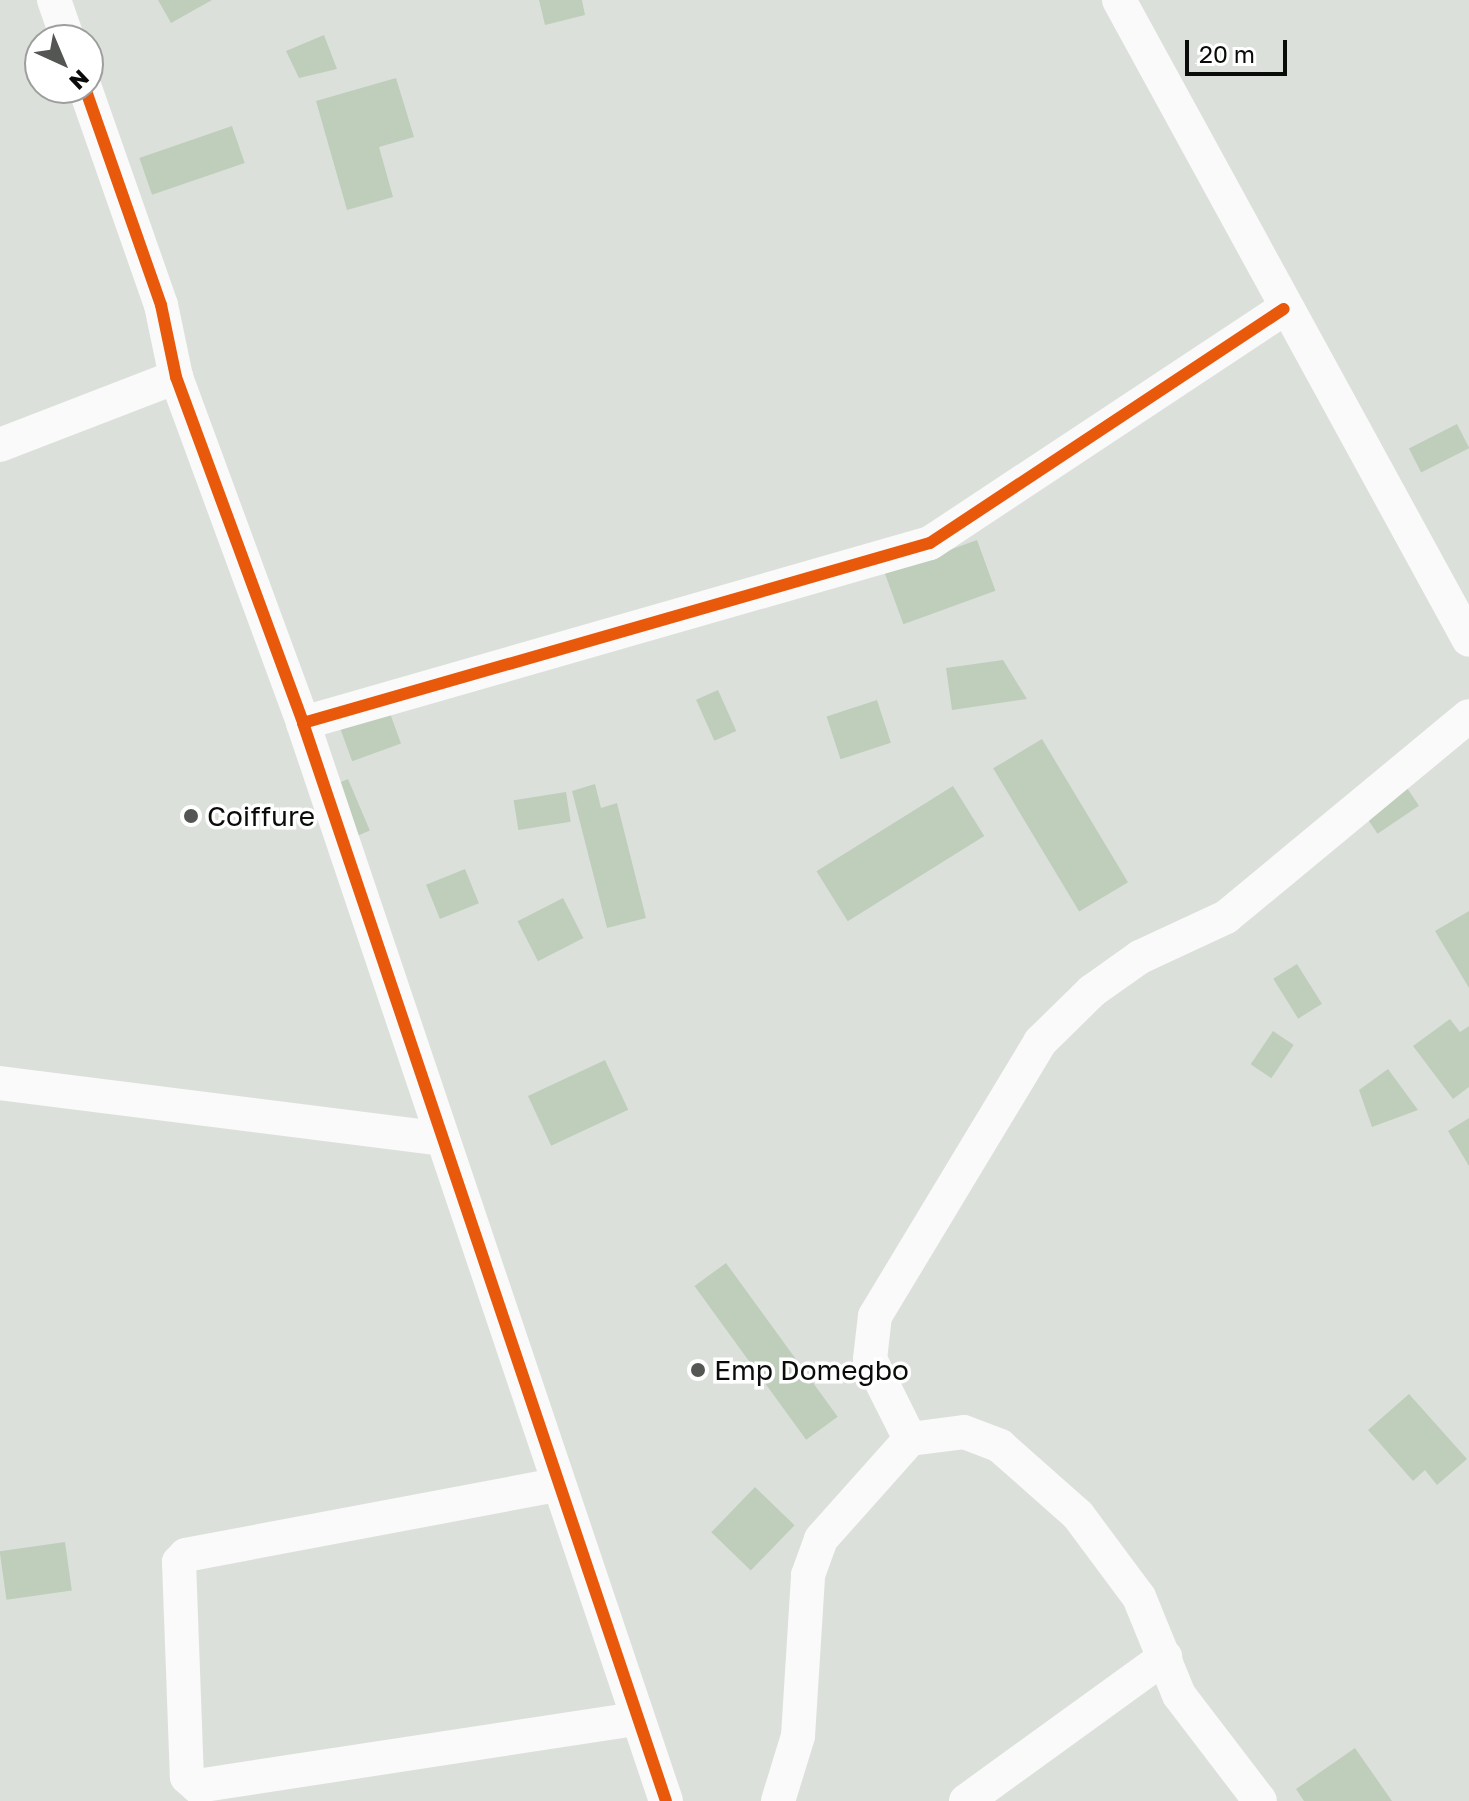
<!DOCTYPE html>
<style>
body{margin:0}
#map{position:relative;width:1469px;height:1801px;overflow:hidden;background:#dce0db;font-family:"Golos Text",sans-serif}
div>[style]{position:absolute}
.building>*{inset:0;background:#bfcdbb;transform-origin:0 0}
.minor>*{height:34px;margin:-17px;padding:0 17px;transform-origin:17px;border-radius:17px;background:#fafafa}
.cycleway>*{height:12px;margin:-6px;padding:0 6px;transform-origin:6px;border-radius:6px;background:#e8590c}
.dots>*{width:22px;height:22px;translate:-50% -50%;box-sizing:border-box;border:4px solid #fff;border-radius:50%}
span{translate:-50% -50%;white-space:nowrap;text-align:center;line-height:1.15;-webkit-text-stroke:7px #fff;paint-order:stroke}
.poi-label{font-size:28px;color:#0a0c0a}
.left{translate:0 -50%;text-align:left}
.north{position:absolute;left:24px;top:24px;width:80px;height:80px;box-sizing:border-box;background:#fff;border:2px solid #9d9e9d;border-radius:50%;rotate:136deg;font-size:22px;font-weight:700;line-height:32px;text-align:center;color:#0a0c0a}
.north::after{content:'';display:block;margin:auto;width:28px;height:36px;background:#545653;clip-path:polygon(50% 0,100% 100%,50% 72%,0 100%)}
.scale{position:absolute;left:1185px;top:40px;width:102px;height:36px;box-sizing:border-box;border:4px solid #0a0c0a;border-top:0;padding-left:10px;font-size:24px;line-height:28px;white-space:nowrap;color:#0a0c0a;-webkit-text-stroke:6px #fff;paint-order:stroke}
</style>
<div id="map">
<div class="building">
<div style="clip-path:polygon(158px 0,212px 0,171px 23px)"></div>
<div style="clip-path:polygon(539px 0,582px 0,585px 15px,545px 25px)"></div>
<div style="clip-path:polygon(324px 35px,337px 69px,299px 78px,286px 51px)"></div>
<div style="clip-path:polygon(396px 78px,414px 137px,379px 147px,393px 197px,347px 210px,316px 101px)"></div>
<div style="left:232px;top:126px;width:39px;height:98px;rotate:71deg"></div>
<div style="left:1457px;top:424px;width:27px;height:54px;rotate:63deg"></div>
<div style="left:977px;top:540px;width:54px;height:98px;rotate:70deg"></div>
<div style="clip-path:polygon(1003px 660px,1027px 699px,952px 710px,946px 668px)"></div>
<div style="left:718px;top:690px;width:45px;height:24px;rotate:66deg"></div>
<div style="left:877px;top:700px;width:45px;height:53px;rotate:72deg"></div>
<div style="left:387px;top:705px;width:41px;height:52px;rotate:70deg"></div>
<div style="left:1042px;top:739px;width:167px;height:57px;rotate:59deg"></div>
<div style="left:348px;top:779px;width:56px;height:16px;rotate:67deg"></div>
<div style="clip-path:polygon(595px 784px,601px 808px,617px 803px,646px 918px,607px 928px,572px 791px)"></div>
<div style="left:1405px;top:785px;width:25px;height:50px;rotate:56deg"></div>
<div style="left:953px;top:786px;width:59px;height:161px;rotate:58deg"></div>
<div style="left:566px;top:792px;width:30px;height:53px;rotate:81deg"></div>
<div style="left:465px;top:869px;width:37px;height:42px;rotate:68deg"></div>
<div style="left:563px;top:898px;width:45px;height:51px;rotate:63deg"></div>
<div style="clip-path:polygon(1469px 911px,1469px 988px,1435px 931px)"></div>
<div style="left:1297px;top:964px;width:47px;height:28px;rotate:58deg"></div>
<div style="clip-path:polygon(1450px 1019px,1460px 1032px,1469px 1026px,1469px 1087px,1453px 1099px,1413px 1046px)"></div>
<div style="left:1273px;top:1031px;width:25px;height:40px;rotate:34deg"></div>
<div style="left:605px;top:1060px;width:55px;height:85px;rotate:65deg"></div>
<div style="clip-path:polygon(1388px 1069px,1418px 1110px,1372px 1127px,1359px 1090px)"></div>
<div style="clip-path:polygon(1469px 1118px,1469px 1166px,1448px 1131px)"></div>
<div style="left:726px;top:1263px;width:190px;height:39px;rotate:54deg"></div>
<div style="clip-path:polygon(1409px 1394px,1467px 1459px,1437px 1485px,1425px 1470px,1413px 1481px,1368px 1430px)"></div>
<div style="left:755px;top:1487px;width:55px;height:63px;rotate:44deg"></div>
<div style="left:65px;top:1542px;width:49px;height:66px;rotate:82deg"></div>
<div style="clip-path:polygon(1355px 1748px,1392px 1801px,1304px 1801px,1296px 1789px)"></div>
</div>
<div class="minor">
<div style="left:54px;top:0;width:42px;rotate:70.7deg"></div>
<div style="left:1119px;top:0;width:729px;rotate:61.33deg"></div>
<div style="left:85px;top:88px;width:230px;rotate:70.7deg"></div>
<div style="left:161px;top:305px;width:74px;rotate:78.2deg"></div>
<div style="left:176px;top:377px;width:369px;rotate:69.8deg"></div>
<div style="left:303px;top:723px;width:1137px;rotate:71.39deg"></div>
<div style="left:0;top:445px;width:189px;rotate:-21.1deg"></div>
<div style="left:303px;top:723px;width:652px;rotate:-16.02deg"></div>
<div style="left:930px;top:543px;width:424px;rotate:-33.5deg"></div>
<div style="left:0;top:1083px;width:446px;rotate:7.2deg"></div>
<div style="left:910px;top:1439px;width:89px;rotate:-116.6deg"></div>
<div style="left:870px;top:1359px;width:43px;rotate:-83.4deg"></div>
<div style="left:875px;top:1316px;width:320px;rotate:-58.9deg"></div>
<div style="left:1040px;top:1042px;width:73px;rotate:-44.4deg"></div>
<div style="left:1092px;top:991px;width:59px;rotate:-35.3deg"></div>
<div style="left:1140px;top:957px;width:95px;rotate:-24.9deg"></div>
<div style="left:1226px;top:917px;width:315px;rotate:-39.6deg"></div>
<div style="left:556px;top:1485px;width:377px;rotate:169.3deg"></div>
<div style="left:186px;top:1555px;width:10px;rotate:135deg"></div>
<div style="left:179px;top:1562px;width:215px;rotate:87.9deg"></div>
<div style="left:187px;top:1777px;width:13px;rotate:42deg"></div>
<div style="left:197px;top:1786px;width:445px;rotate:-8.7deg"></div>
<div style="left:778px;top:1801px;width:68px;rotate:-72.9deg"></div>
<div style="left:798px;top:1736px;width:161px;rotate:-86.4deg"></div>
<div style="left:808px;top:1575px;width:38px;rotate:-70deg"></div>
<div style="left:821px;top:1539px;width:134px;rotate:-48.3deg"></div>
<div style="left:910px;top:1439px;width:54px;rotate:-7.4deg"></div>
<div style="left:964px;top:1432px;width:39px;rotate:21deg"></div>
<div style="left:1000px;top:1446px;width:104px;rotate:41.5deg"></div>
<div style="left:1078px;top:1515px;width:102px;rotate:53.4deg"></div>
<div style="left:1139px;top:1597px;width:106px;rotate:67.8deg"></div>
<div style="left:1179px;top:1695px;width:133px;rotate:52.6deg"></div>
<div style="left:966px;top:1801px;width:246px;rotate:-35.9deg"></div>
</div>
<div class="cycleway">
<div style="left:85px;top:88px;width:230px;rotate:70.7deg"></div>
<div style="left:161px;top:305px;width:74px;rotate:78.2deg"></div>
<div style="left:176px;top:377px;width:369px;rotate:69.8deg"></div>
<div style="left:303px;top:723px;width:1137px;rotate:71.39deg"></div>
<div style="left:303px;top:723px;width:652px;rotate:-16.02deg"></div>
<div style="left:930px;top:543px;width:424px;rotate:-33.5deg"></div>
</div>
<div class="dots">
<div style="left:191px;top:816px;background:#545653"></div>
<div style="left:698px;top:1370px;background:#545653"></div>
</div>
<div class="poi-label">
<span class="left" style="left:207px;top:816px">Coiffure</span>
<span class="left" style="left:714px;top:1370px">Emp Domegbo</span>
</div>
<div class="north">N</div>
<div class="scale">20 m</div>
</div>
